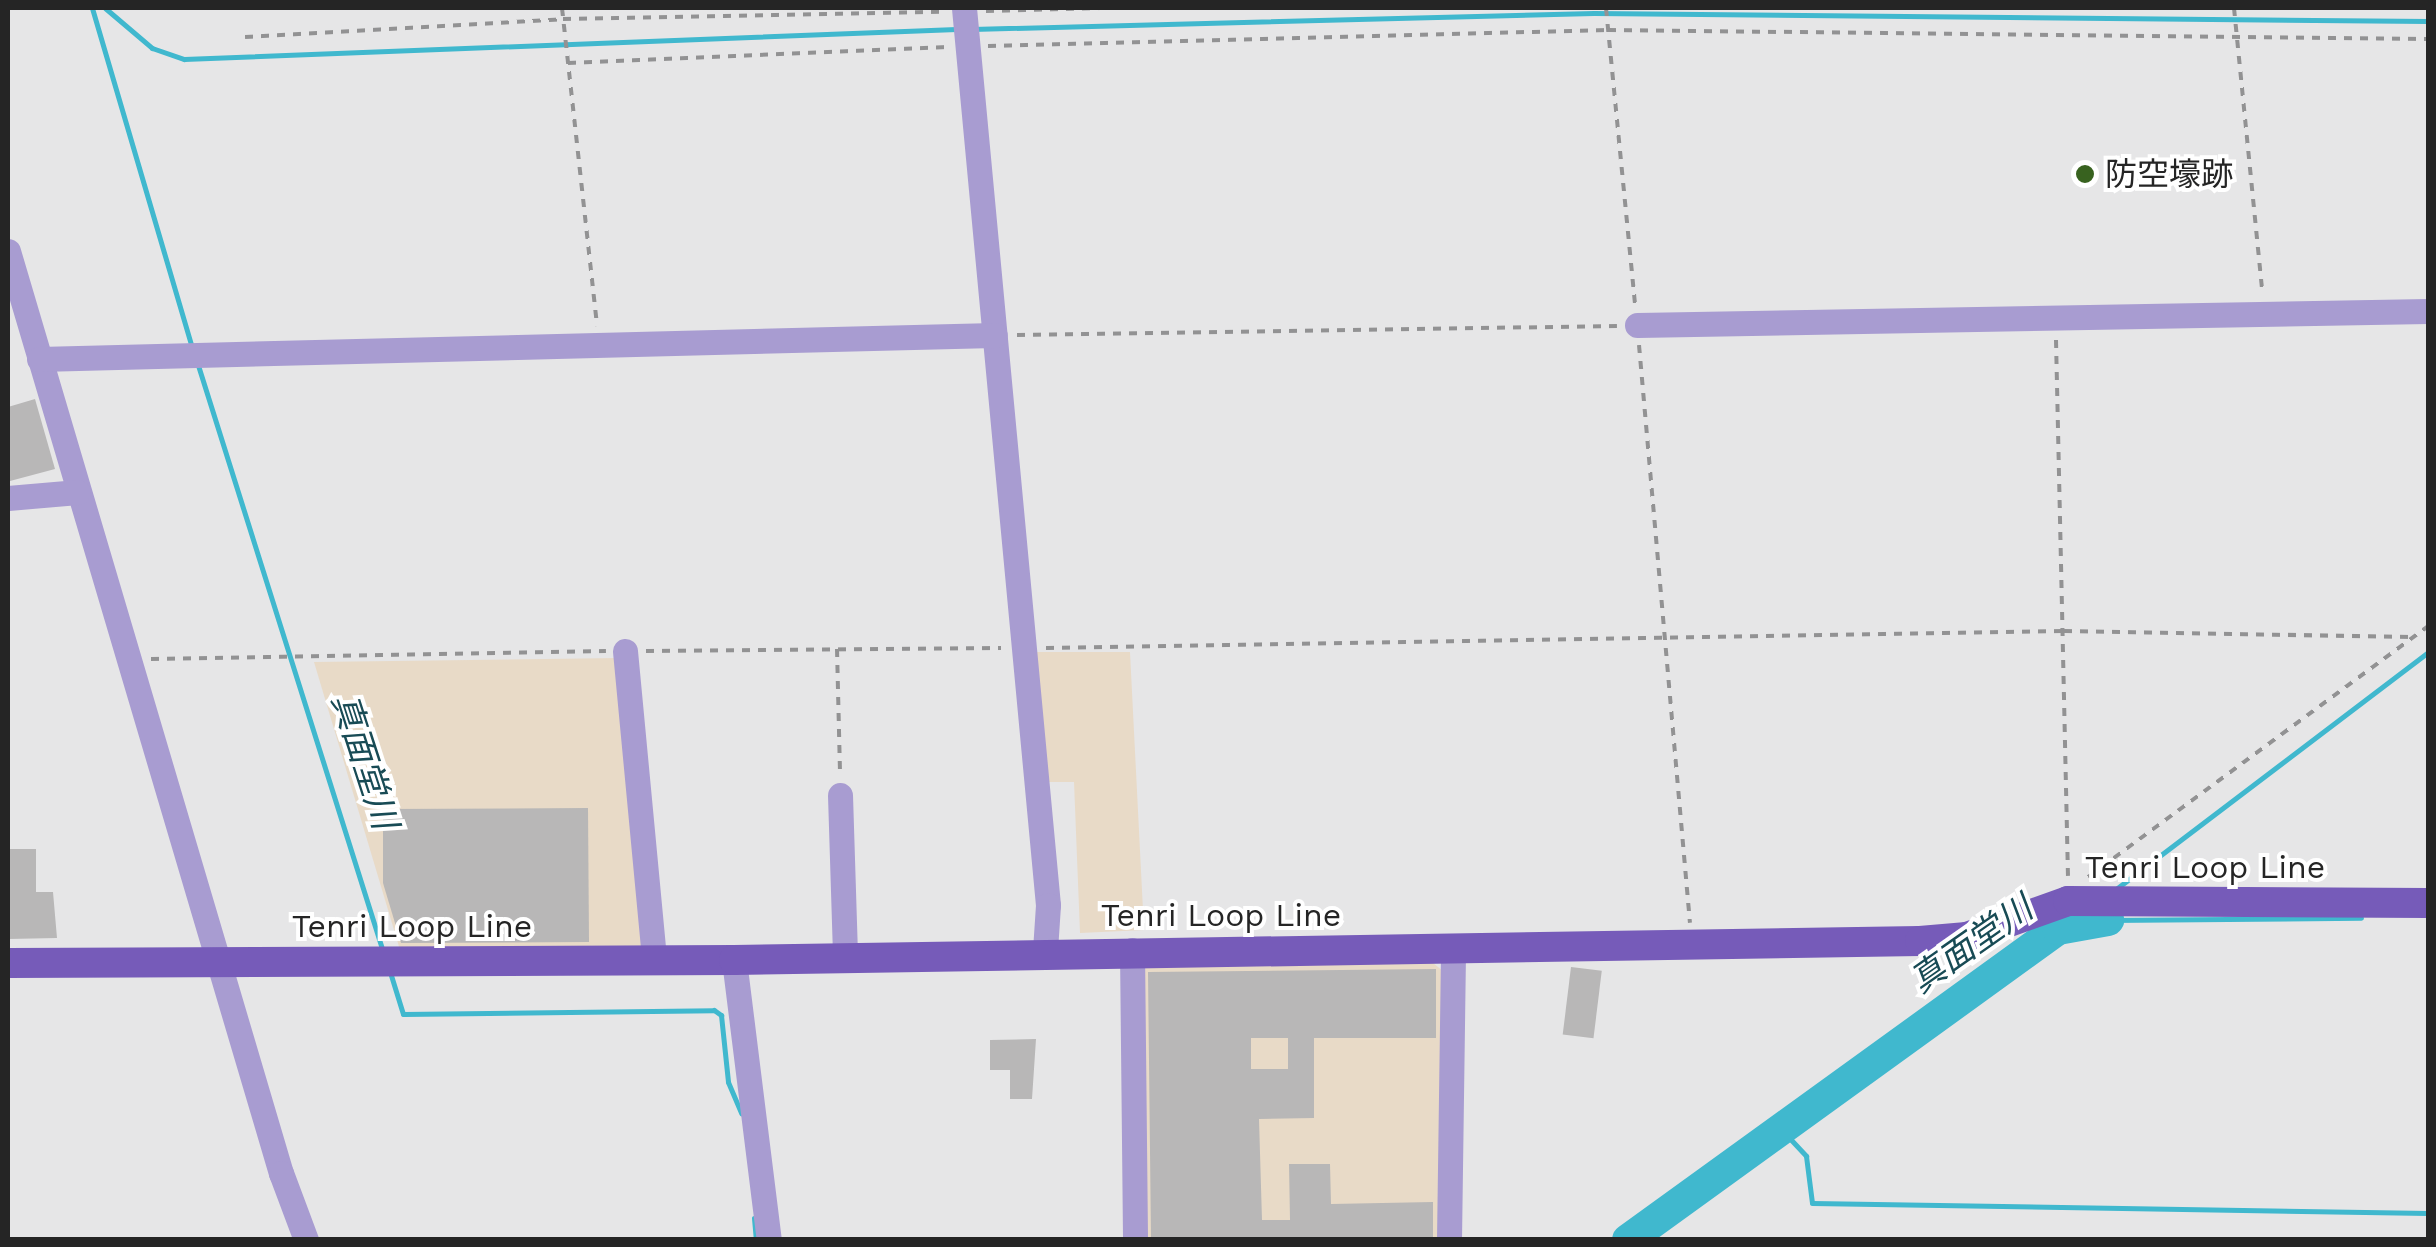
<!DOCTYPE html>
<meta charset="utf-8">
<style>
body{margin:0}
#map{position:relative;width:2436px;height:1247px;overflow:hidden;background:#e6e6e7;font-family:"Work Sans","Noto Sans JP",sans-serif}
div>[style]{position:absolute}
.industrial>*{inset:0;background:#e8dac7}
.stream>*{height:5px;margin:-2.5px;padding:0 2.5px;transform-origin:2.5px;border-radius:2.5px;background:#40b8ce}
.river>*{height:32px;margin:-16px;padding:0 16px;transform-origin:16px;border-radius:16px;background:#40b8ce}
.building>*{inset:0;background:#b8b7b7;transform-origin:0 0}
.path>*{height:4px;margin-top:-2px;transform-origin:0;background:repeating-linear-gradient(90deg,#929293 0 8px,transparent 0 16px)}
.minor>*{height:25px;margin:-12.5px;padding:0 12.5px;transform-origin:12.5px;border-radius:12.5px;background:#a89cd1}
.major>*{height:30px;margin:-15px;padding:0 15px;transform-origin:15px;border-radius:15px;background:#765bb9}
.dots>*{width:28px;height:28px;translate:-50% -50%;box-sizing:border-box;border:5px solid #fff;border-radius:50%}
span{translate:-50% -50%;white-space:nowrap;text-align:center;line-height:1.15;-webkit-text-stroke:8px #fff;paint-order:stroke}
.poi-label{font-size:32px;color:#252525}
.left{translate:0 -50%;text-align:left}
.street-label{font-size:32px;color:#252525}
.water-label{font-size:35px;color:#184b55;font-style:italic}
.frame{position:absolute;inset:0;border:10px solid #252525;pointer-events:none}
</style>
<div id="map">
<div class="industrial">
<div style="clip-path:polygon(1031px 652px,1130px 652px,1144px 930px,1080px 933px,1074px 782px,1044px 782px)"></div>
<div style="clip-path:polygon(618px 658px,647px 949px,400px 950px,314px 662px)"></div>
<div style="clip-path:polygon(1138px 963px,1433px 963px,1443px 971px,1444px 1239px,1142px 1239px)"></div>
</div>
<div class="stream">
<div style="left:92px;top:8px;width:353px;rotate:73.6deg"></div>
<div style="left:105px;top:8px;width:62px;rotate:40.4deg"></div>
<div style="left:152px;top:48px;width:34px;rotate:19deg"></div>
<div style="left:184px;top:59px;width:773px;rotate:-2.23deg"></div>
<div style="left:972px;top:29px;width:622px;rotate:-1.47deg"></div>
<div style="left:1594px;top:13px;width:834px;rotate:0.55deg"></div>
<div style="left:197px;top:362px;width:619px;rotate:72.5deg"></div>
<div style="left:2116px;top:889px;width:392px;rotate:-37.2deg"></div>
<div style="left:2108px;top:920px;width:253px;rotate:-0.5deg"></div>
<div style="left:390px;top:972px;width:44px;rotate:72.8deg"></div>
<div style="left:403px;top:1014px;width:311px;rotate:-0.7deg"></div>
<div style="left:714px;top:1010px;width:9px;rotate:36deg"></div>
<div style="left:721px;top:1015px;width:67px;rotate:84deg"></div>
<div style="left:728px;top:1082px;width:34px;rotate:67deg"></div>
<div style="left:1781px;top:1129px;width:37px;rotate:47deg"></div>
<div style="left:1806px;top:1156px;width:47px;rotate:82.7deg"></div>
<div style="left:1812px;top:1203px;width:616px;rotate:0.93deg"></div>
<div style="left:754px;top:1218px;width:22px;rotate:85deg"></div>
</div>
<div class="river">
<div style="left:1628px;top:1240px;width:531px;rotate:-35.88deg"></div>
<div style="left:2058px;top:929px;width:51px;rotate:-10.2deg"></div>
</div>
<div class="building">
<div style="clip-path:polygon(35px 399px,55px 469px,10px 481px,8px 407px)"></div>
<div style="clip-path:polygon(588px 808px,589px 942px,401px 943px,383px 883px,383px 809px)"></div>
<div style="clip-path:polygon(8px 849px,36px 849px,36px 892px,53px 892px,57px 938px,8px 939px)"></div>
<div style="left:1571px;top:967px;width:31px;height:68px;rotate:7deg"></div>
<div style="clip-path:polygon(evenodd,1436px 969px,1436px 1038px,1314px 1038px,1314px 1118px,1259px 1119px,1262px 1220px,1290px 1220px,1289px 1164px,1330px 1164px,1331px 1204px,1433px 1202px,1433px 1240px,1151px 1240px,1148px 972px,1436px 969px,1251px 1038px,1288px 1038px,1288px 1069px,1251px 1069px,1251px 1038px)"></div>
<div style="clip-path:polygon(1036px 1039px,1032px 1099px,1010px 1099px,1010px 1070px,990px 1070px,990px 1040px)"></div>
</div>
<div class="path">
<div style="left:562px;top:8px;width:320px;rotate:83.7deg"></div>
<div style="left:1606px;top:8px;width:298px;rotate:84.4deg"></div>
<div style="left:2234px;top:8px;width:284px;rotate:84.3deg"></div>
<div style="left:986px;top:11px;width:115px;rotate:-1.5deg"></div>
<div style="left:245px;top:37px;width:319px;rotate:-3.2deg"></div>
<div style="left:563px;top:19px;width:378px;rotate:-1.1deg"></div>
<div style="left:988px;top:46px;width:620px;rotate:-1.48deg"></div>
<div style="left:1608px;top:30px;width:820px;rotate:0.63deg"></div>
<div style="left:568px;top:63px;width:380px;rotate:-2.4deg"></div>
<div style="left:1017px;top:335px;width:600px;rotate:-0.86deg"></div>
<div style="left:2056px;top:340px;width:536px;rotate:88.72deg"></div>
<div style="left:1639px;top:345px;width:580px;rotate:84.96deg"></div>
<div style="left:1046px;top:648px;width:1018px;rotate:-0.96deg"></div>
<div style="left:2064px;top:631px;width:348px;rotate:1deg"></div>
<div style="left:837px;top:649px;width:126px;rotate:88.6deg"></div>
<div style="left:646px;top:651px;width:355px;rotate:-0.5deg"></div>
<div style="left:151px;top:659px;width:455px;rotate:-1deg"></div>
<div style="left:2088px;top:877px;width:423px;rotate:-36.4deg"></div>
</div>
<div class="minor">
<div style="left:964px;top:8px;width:901px;rotate:84.65deg"></div>
<div style="left:1048px;top:905px;width:45px;rotate:93.8deg"></div>
<div style="left:8px;top:251px;width:962px;rotate:73.51deg"></div>
<div style="left:281px;top:1173px;width:72px;rotate:69.5deg"></div>
<div style="left:1637px;top:325px;width:791px;rotate:-1.01deg"></div>
<div style="left:39px;top:359px;width:956px;rotate:-1.44deg"></div>
<div style="left:8px;top:498px;width:70px;rotate:-4.9deg"></div>
<div style="left:625px;top:651px;width:310px;rotate:84.6deg"></div>
<div style="left:840px;top:795px;width:160px;rotate:88.2deg"></div>
<div style="left:1132px;top:950px;width:290px;rotate:89.4deg"></div>
<div style="left:734px;top:960px;width:282px;rotate:82.9deg"></div>
<div style="left:1449px;top:1240px;width:289px;rotate:-89.2deg"></div>
</div>
<div class="major">
<div style="left:8px;top:963px;width:726px;rotate:-0.24deg"></div>
<div style="left:734px;top:960px;width:1186px;rotate:-0.92deg"></div>
<div style="left:1920px;top:941px;width:47px;rotate:-4.9deg"></div>
<div style="left:1967px;top:937px;width:107px;rotate:-19.6deg"></div>
<div style="left:2068px;top:901px;width:360px;rotate:0.3deg"></div>
</div>
<div class="dots">
<div style="left:2085px;top:174px;background:#38621f"></div>
</div>
<div class="poi-label">
<span class="left" style="left:2105px;top:174px">防空壕跡</span>
</div>
<div class="street-label">
<span style="left:2205px;top:867px">Tenri Loop Line</span>
<span style="left:1221px;top:915px">Tenri Loop Line</span>
<span style="left:412px;top:926px">Tenri Loop Line</span>
</div>
<div class="water-label">
<span style="left:365px;top:761px;rotate:72deg">真面堂川</span>
<span style="left:1971px;top:944px;rotate:-35deg">真面堂川</span>
</div>
<div class="frame"></div>
</div>
